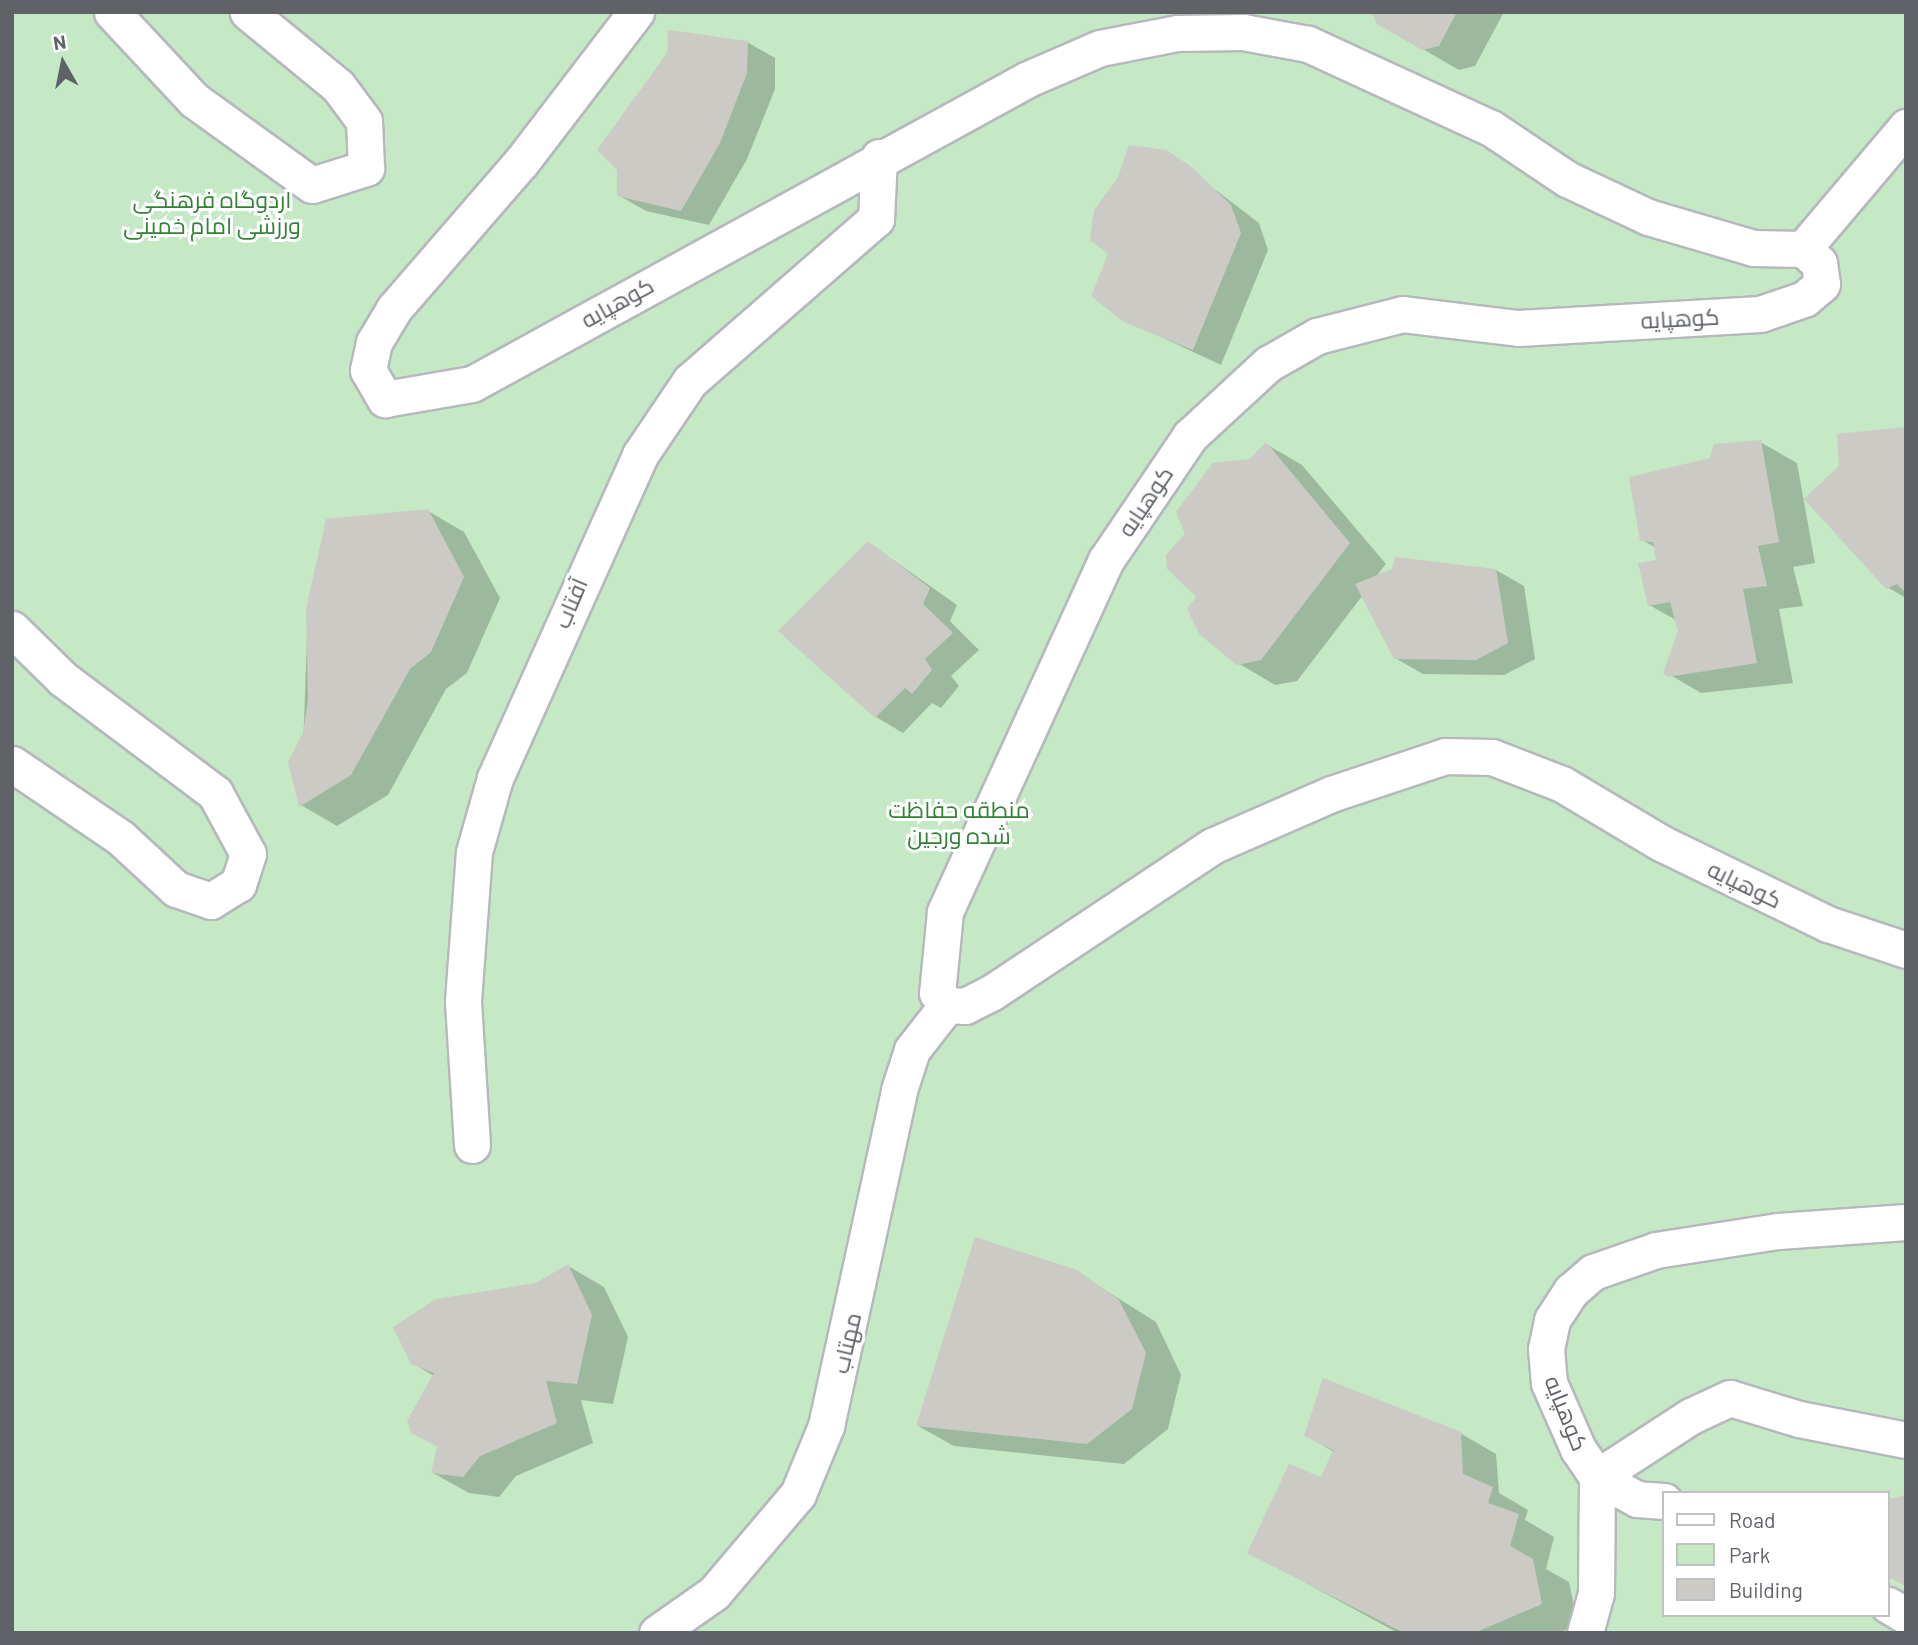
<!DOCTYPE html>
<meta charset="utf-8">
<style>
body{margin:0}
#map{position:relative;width:1918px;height:1645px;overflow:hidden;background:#f1efe8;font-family:Barlow,Cairo,sans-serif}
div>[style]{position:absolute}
.green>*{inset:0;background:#c5e8c5}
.shadow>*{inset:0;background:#0003}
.building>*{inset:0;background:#cccac5}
.roads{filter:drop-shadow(2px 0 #b5b8bc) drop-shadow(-2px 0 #b5b8bc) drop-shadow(0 2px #b5b8bc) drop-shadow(0 -2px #b5b8bc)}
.minor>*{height:35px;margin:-17.5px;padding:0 17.5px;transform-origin:17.5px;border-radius:17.5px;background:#fff}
span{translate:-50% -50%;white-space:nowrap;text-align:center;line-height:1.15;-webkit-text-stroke:6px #fff;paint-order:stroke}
.park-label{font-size:23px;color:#348238}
.street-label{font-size:23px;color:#5f6368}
.frame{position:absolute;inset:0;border:14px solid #5f6368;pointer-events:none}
.legend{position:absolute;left:1662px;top:1491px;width:228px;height:126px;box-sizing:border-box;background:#fff;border:2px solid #bfc1c3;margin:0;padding:9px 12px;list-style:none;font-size:21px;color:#5f6368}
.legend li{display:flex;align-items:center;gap:14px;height:35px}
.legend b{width:35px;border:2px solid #bfc1c3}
.north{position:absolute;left:28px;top:28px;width:70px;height:70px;-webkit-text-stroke:5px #fff;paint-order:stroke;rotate:351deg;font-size:19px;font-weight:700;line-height:28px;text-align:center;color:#5f6368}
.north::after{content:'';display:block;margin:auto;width:24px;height:32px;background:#5f6368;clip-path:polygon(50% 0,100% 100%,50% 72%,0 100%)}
</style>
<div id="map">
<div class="green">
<div style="clip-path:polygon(evenodd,12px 12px,1906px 12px,1906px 1633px,12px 1633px,12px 12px,1664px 1493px,1888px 1493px,1888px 1615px,1664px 1615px,1664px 1493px)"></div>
</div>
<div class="shadow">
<div style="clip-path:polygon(1373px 12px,1504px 12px,1475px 66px,1459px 70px,1378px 23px)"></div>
<div style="clip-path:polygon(747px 42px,775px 58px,775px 89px,747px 159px,709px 225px,646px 211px,618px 195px,669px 54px)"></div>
<div style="clip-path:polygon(1166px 152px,1259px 223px,1268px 250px,1221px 365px,1125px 320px)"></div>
<div style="clip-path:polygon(1906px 429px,1906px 598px,1887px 587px,1840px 467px)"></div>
<div style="clip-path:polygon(1760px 442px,1797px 463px,1815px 563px,1793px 567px,1803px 606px,1779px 609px,1793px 683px,1701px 693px,1665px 672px,1680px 631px,1676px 620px,1649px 605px,1658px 561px,1656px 548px,1642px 540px,1711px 459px)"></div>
<div style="clip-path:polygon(1266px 444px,1302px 465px,1386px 564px,1375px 578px,1496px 570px,1524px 586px,1535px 659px,1504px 675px,1423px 674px,1395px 658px,1363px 595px,1297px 681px,1275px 685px,1238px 663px,1199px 597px,1251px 461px)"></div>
<div style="clip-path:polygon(428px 511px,464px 532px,500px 598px,467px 673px,446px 689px,388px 795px,337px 826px,301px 805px,308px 609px)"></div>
<div style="clip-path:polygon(869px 543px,957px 605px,950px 621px,979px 650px,951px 676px,959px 686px,941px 708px,932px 703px,903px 733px,876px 717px)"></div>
<div style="clip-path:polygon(568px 1266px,604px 1287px,628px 1337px,613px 1404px,581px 1400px,593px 1443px,516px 1476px,499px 1497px,469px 1493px,433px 1473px,439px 1447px,413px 1433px,434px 1376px,412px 1363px)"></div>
<div style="clip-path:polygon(1076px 1272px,1156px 1322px,1181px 1375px,1168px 1429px,1124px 1464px,954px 1446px,918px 1426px)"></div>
<div style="clip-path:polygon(1460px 1433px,1496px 1454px,1499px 1493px,1528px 1510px,1525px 1520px,1554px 1537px,1546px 1569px,1569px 1582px,1578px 1625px,1558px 1633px,1398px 1633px,1249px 1552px,1322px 1480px,1334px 1452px,1306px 1435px)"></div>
</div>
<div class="building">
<div style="clip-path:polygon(1371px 12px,1457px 12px,1439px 46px,1422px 50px,1377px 24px)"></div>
<div style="clip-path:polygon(668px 30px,748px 41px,747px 73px,720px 143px,681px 211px,617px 196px,617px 170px,597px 150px,667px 53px)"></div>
<div style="clip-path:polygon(1129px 145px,1167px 150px,1193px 168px,1231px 205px,1241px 233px,1193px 350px,1124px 322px,1091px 296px,1108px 254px,1090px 240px,1094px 210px,1118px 177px)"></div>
<div style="clip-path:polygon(1906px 427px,1906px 593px,1897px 584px,1886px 589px,1804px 499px,1839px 466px,1837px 434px)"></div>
<div style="clip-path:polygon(1761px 440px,1779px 542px,1758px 546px,1767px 586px,1743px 589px,1757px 663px,1668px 677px,1663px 673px,1678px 631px,1670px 602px,1648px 606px,1638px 563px,1656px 560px,1653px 542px,1640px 541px,1629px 477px,1710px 458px,1714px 444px)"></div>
<div style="clip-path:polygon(1266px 442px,1350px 543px,1261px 660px,1237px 665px,1200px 635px,1187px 609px,1196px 597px,1167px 569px,1166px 555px,1185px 534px,1176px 512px,1213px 463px,1250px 459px)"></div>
<div style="clip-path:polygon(428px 509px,464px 577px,431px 652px,410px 669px,351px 775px,299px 807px,288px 762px,303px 733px,308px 700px,306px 609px,326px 519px)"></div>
<div style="clip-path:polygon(868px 541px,930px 588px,923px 604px,953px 633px,925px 659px,932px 670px,912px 694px,905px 688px,875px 718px,778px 631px)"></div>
<div style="clip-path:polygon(1395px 557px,1496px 569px,1508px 643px,1476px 660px,1394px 659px,1355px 584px,1392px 569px)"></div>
<div style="clip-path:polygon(975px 1237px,1077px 1270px,1119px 1300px,1146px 1353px,1132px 1409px,1087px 1444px,916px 1426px)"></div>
<div style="clip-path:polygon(568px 1264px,592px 1315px,577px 1384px,546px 1381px,557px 1423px,480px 1456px,463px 1477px,431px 1473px,437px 1446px,412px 1434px,407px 1421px,434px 1373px,411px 1364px,393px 1327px,436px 1299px,536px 1283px)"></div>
<div style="clip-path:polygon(1323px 1378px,1461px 1432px,1463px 1474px,1493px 1487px,1488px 1503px,1519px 1514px,1510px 1546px,1533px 1559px,1542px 1604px,1474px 1633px,1404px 1633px,1247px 1553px,1289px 1464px,1321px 1477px,1333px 1450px,1304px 1436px)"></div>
<div style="clip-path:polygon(1906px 1495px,1906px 1586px,1888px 1577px,1888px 1499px)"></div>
</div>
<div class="roads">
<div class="minor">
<div style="left:112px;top:12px;width:120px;rotate:47deg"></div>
<div style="left:194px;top:100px;width:145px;rotate:35.8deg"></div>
<div style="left:312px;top:185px;width:57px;rotate:-17.5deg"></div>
<div style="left:366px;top:168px;width:47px;rotate:-92.4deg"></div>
<div style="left:364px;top:121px;width:44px;rotate:-126.6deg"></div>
<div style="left:338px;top:86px;width:117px;rotate:-140.6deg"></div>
<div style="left:636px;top:12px;width:188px;rotate:127.4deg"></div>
<div style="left:522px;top:161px;width:196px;rotate:130.9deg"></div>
<div style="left:394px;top:309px;width:39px;rotate:121deg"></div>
<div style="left:374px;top:342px;width:29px;rotate:102deg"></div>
<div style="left:368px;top:370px;width:34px;rotate:60deg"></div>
<div style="left:385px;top:399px;width:88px;rotate:-9.8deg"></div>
<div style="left:472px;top:384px;width:634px;rotate:-28.75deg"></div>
<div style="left:1028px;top:79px;width:78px;rotate:-23.3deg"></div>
<div style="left:1100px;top:48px;width:78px;rotate:-11deg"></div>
<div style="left:1177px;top:33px;width:66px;rotate:-0.9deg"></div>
<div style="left:1243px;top:32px;width:66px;rotate:10.5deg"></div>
<div style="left:1308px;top:44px;width:201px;rotate:24.7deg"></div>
<div style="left:1491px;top:128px;width:92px;rotate:33.9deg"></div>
<div style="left:1567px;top:179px;width:89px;rotate:25.1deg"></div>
<div style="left:1648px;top:217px;width:109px;rotate:16.4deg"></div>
<div style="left:1753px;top:248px;width:50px;rotate:1.1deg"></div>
<div style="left:1803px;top:249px;width:21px;rotate:41deg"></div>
<div style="left:1819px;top:263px;width:21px;rotate:82deg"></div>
<div style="left:1822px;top:284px;width:23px;rotate:140deg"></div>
<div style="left:1804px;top:299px;width:46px;rotate:161.2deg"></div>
<div style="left:1760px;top:314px;width:242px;rotate:176.7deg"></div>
<div style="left:1518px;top:328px;width:116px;rotate:-173.1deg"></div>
<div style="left:1403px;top:314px;width:89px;rotate:165.7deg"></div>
<div style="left:1317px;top:336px;width:56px;rotate:150.3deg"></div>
<div style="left:1268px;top:364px;width:106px;rotate:137.3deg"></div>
<div style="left:1190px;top:436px;width:150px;rotate:124.1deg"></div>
<div style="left:1106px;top:560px;width:387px;rotate:114.6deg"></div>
<div style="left:945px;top:912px;width:81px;rotate:95.6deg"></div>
<div style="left:937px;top:993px;width:16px;rotate:50deg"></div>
<div style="left:947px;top:1005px;width:18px;rotate:3deg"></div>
<div style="left:965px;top:1006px;width:29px;rotate:-27deg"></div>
<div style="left:991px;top:993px;width:265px;rotate:-33.6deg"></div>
<div style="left:1212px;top:846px;width:130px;rotate:-23.6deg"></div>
<div style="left:1331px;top:794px;width:120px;rotate:-18.4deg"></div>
<div style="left:1445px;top:756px;width:47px;rotate:1.2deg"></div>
<div style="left:1492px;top:757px;width:75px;rotate:21.1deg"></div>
<div style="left:1562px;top:784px;width:115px;rotate:30.8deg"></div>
<div style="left:1661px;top:843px;width:186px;rotate:25.9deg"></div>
<div style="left:1828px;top:924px;width:82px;rotate:18.4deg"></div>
<div style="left:1803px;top:249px;width:160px;rotate:-49.8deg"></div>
<div style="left:12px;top:629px;width:71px;rotate:44.4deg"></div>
<div style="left:63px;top:679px;width:190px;rotate:36.9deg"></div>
<div style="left:215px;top:793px;width:69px;rotate:61.6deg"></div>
<div style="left:248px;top:854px;width:32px;rotate:108deg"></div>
<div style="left:238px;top:884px;width:32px;rotate:148deg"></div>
<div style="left:211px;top:901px;width:37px;rotate:-161deg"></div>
<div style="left:176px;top:889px;width:75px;rotate:-137.2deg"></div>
<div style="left:121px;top:838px;width:132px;rotate:-145.8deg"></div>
<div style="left:472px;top:1145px;width:144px;rotate:-93.6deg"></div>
<div style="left:463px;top:1001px;width:149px;rotate:-85.8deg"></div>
<div style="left:474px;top:852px;width:77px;rotate:-74.2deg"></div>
<div style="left:495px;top:778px;width:354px;rotate:-65.8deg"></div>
<div style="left:640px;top:455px;width:89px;rotate:-56deg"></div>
<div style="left:690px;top:381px;width:247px;rotate:-41.1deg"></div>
<div style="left:876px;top:219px;width:62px;rotate:-87.2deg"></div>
<div style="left:1664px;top:1501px;width:27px;rotate:-176deg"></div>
<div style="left:1637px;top:1499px;width:46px;rotate:-151.2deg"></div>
<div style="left:1597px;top:1477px;width:34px;rotate:-124deg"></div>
<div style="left:1578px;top:1449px;width:72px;rotate:-113.7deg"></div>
<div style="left:1549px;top:1383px;width:34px;rotate:-95deg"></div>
<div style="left:1546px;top:1349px;width:30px;rotate:-78deg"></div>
<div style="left:1552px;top:1320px;width:35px;rotate:-57deg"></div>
<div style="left:1571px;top:1291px;width:29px;rotate:-41deg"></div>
<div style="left:1593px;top:1272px;width:67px;rotate:-19.2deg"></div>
<div style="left:1656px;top:1250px;width:123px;rotate:-8.9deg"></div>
<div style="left:1778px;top:1231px;width:128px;rotate:-4deg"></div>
<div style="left:1888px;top:1605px;width:21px;rotate:31deg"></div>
<div style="left:657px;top:1633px;width:70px;rotate:-35.1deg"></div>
<div style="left:714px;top:1593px;width:130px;rotate:-49.7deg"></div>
<div style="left:798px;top:1494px;width:74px;rotate:-67.6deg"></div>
<div style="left:826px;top:1426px;width:344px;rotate:-77.7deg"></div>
<div style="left:899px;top:1090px;width:42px;rotate:-72deg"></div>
<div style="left:912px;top:1050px;width:57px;rotate:-52.1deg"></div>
<div style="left:1585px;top:1633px;width:41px;rotate:-74.6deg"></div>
<div style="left:1596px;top:1593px;width:116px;rotate:-89.5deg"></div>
<div style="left:1597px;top:1477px;width:112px;rotate:-33deg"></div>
<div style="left:1691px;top:1416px;width:43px;rotate:-24.8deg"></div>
<div style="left:1730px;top:1398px;width:72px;rotate:16.9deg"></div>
<div style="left:1799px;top:1419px;width:109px;rotate:11.1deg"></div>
</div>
</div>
<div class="park-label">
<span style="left:212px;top:212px">اردوگاه فرهنگی<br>ورزشی امام خمینی</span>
<span style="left:959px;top:822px">منطقه حفاظت<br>شده ورجین</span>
</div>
<div class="street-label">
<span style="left:617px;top:302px;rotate:-29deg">کوهپایه</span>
<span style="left:1680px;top:318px;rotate:-3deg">کوهپایه</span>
<span style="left:1145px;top:501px;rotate:-56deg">کوهپایه</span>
<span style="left:570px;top:603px;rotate:-67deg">آفتاب</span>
<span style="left:1745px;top:884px;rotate:26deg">کوهپایه</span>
<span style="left:846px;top:1343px;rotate:-77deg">مهتاب</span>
<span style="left:1567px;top:1413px;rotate:68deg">کوهپایه</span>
</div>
<div class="frame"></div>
<ul class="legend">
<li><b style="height:9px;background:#fff"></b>Road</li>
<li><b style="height:19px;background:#c5e8c5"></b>Park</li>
<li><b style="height:19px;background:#cccac5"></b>Building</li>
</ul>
<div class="north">N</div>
</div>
